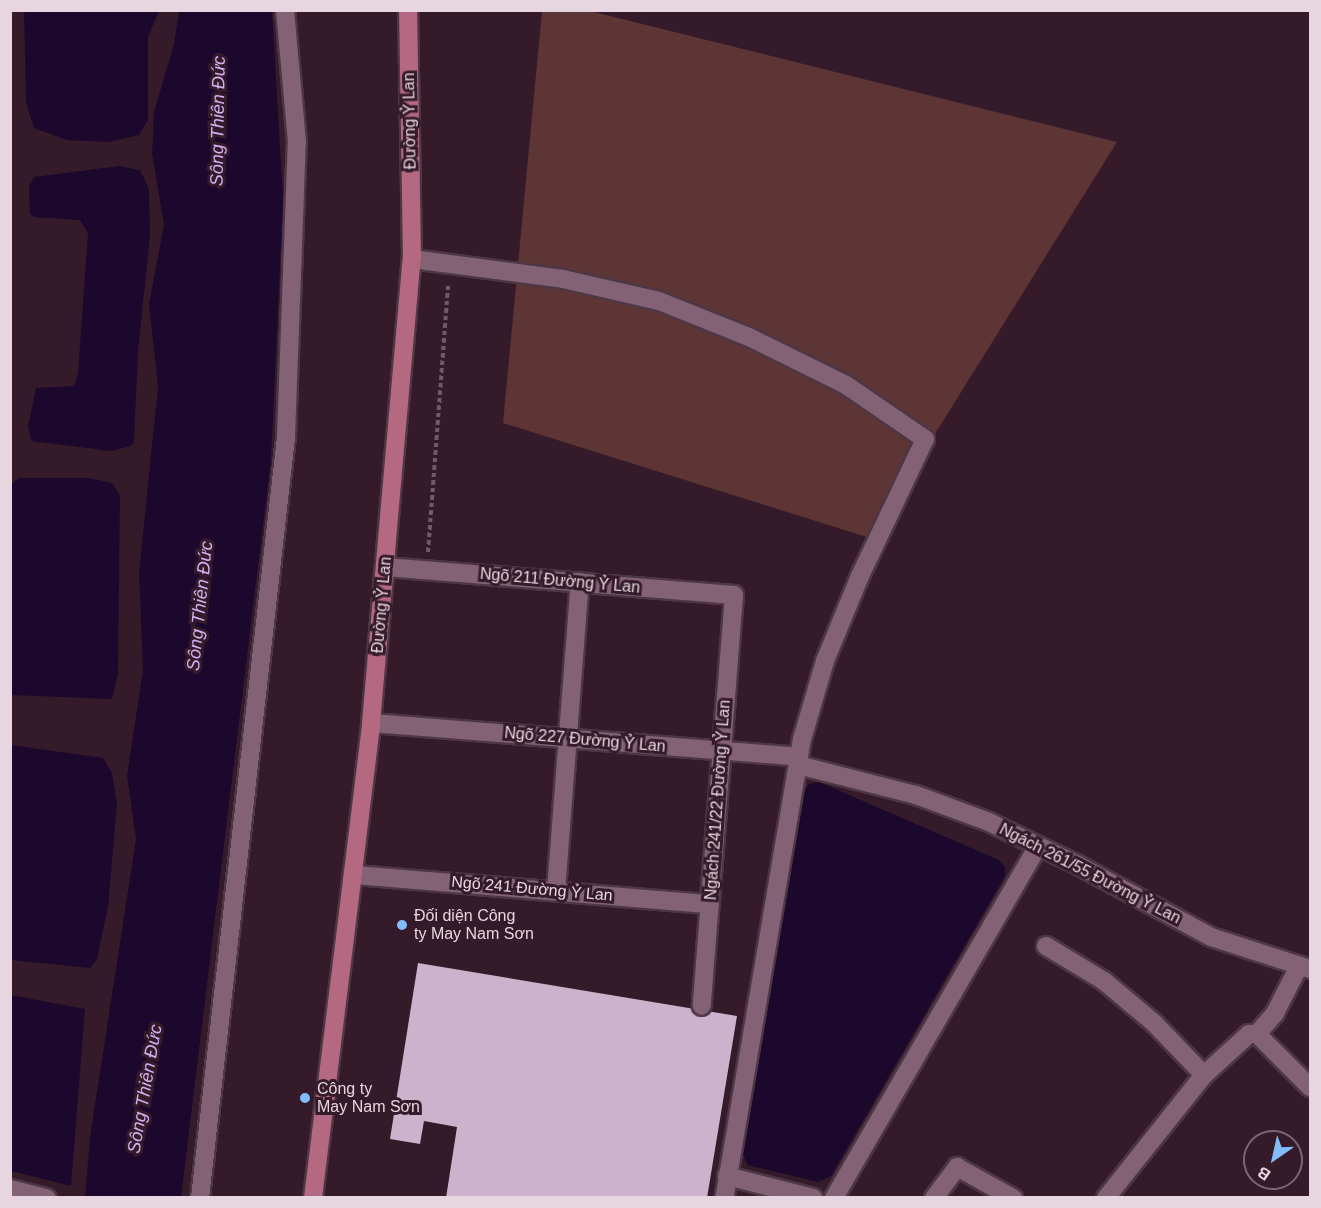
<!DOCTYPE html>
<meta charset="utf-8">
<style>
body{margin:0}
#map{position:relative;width:1321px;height:1208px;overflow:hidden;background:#351b2a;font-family:Arial,sans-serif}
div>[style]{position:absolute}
.green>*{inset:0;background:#5c3534}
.water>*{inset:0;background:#1c082c}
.building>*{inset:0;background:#cdb2cd}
.path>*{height:4px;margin-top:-2px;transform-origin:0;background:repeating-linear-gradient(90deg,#715967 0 4.5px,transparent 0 7.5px)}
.roads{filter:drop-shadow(2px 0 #4d3744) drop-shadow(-2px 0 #4d3744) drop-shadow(0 2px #4d3744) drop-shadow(0 -2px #4d3744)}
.minor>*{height:18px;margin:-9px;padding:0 9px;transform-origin:9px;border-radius:9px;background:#826274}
.major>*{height:18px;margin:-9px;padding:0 9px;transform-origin:9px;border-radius:9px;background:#b46881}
.dots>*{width:16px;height:16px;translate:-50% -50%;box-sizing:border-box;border:3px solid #351b2a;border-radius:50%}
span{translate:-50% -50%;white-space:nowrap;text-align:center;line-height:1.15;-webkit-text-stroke:6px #351b2a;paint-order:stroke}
.street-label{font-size:16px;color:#e7d5df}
.poi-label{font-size:16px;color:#e7d5df}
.left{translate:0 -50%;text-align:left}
.water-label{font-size:18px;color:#d3b1f5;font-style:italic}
.frame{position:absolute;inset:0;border:12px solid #e7d5df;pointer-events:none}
.north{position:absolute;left:1243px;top:1130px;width:60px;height:60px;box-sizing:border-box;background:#351b2a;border:2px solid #7c6572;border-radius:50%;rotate:214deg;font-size:16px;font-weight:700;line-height:24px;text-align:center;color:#e7d5df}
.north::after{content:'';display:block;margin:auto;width:21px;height:27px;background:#82bcfa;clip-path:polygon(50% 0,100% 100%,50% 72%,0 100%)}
</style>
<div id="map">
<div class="green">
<div style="clip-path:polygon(542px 11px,590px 11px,1117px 142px,870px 538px,503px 423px)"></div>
</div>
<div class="water">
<div style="clip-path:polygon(24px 11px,159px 11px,148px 37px,148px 120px,139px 135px,109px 142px,67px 140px,34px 128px,26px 103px)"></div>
<div style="clip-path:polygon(179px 11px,272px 11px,283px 198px,271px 460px,181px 1197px,85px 1197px,90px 1137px,136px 839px,127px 775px,143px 670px,139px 573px,158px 387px,149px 304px,164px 225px,152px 154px,154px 112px,174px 44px)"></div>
<div style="clip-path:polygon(119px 166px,140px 170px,149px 189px,150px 236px,138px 351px,134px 442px,131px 446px,111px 451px,31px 441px,28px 426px,36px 388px,74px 386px,78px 373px,88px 233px,80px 220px,34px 217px,30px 214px,29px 186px,34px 177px)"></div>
<div style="clip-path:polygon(19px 478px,88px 478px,112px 483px,120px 495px,118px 674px,112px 699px,11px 695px,10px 485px)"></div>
<div style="clip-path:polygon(11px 745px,103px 758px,112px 773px,117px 804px,108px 907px,97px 959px,90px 968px,11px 960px)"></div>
<div style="clip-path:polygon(819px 782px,999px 860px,1005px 867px,1005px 876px,831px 1176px,818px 1182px,747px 1165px,742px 1151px,804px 792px,809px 784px)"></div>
<div style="clip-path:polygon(11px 995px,85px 1009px,71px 1186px,11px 1171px)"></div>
</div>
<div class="building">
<div style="clip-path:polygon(418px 963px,737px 1016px,707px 1198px,446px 1198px,457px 1127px,424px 1121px,420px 1144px,390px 1139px)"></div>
</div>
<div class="path">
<div style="left:428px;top:552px;width:267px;rotate:-85.7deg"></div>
</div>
<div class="roads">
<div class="minor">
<div style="left:412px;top:259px;width:152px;rotate:7.5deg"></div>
<div style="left:563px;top:279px;width:98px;rotate:12.9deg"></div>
<div style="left:659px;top:301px;width:97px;rotate:21.8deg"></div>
<div style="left:749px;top:337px;width:108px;rotate:26.3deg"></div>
<div style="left:846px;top:385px;width:96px;rotate:34.4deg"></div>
<div style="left:925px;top:439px;width:152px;rotate:115.4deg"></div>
<div style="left:860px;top:576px;width:92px;rotate:112.4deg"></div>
<div style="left:825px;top:661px;width:81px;rotate:106.4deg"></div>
<div style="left:802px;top:739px;width:466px;rotate:99.6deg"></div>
<div style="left:385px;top:567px;width:350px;rotate:4.6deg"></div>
<div style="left:734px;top:595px;width:412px;rotate:94.5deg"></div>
<div style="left:371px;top:723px;width:429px;rotate:4.5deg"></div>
<div style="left:798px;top:765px;width:122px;rotate:14.3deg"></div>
<div style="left:916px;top:795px;width:78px;rotate:20.3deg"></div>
<div style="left:989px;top:822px;width:99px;rotate:25.8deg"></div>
<div style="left:1078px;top:865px;width:151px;rotate:28.4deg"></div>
<div style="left:1211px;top:937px;width:104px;rotate:17.9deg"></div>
<div style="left:355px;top:875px;width:356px;rotate:4.7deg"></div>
<div style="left:556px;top:891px;width:310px;rotate:-85.6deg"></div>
<div style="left:1046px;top:946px;width:68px;rotate:31.1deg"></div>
<div style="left:1104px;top:981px;width:65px;rotate:40deg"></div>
<div style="left:1154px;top:1023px;width:72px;rotate:46.1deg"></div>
<div style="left:1257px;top:1034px;width:75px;rotate:45deg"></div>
<div style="left:727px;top:1176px;width:89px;rotate:14.3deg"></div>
<div style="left:10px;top:1189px;width:38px;rotate:14deg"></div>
<div style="left:200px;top:1198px;width:766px;rotate:-83.55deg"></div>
<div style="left:286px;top:437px;width:295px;rotate:-87.9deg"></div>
<div style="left:297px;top:142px;width:133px;rotate:-95.2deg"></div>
<div style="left:834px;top:1198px;width:407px;rotate:-59.9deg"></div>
<div style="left:934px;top:1198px;width:39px;rotate:-53deg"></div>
<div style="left:957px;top:1167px;width:64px;rotate:29deg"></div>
<div style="left:1106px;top:1198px;width:157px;rotate:-51.5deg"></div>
<div style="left:1204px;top:1075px;width:61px;rotate:-42.3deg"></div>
<div style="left:1249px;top:1034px;width:8px"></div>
<div style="left:1257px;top:1034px;width:28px;rotate:-49deg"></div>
<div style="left:1275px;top:1013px;width:53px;rotate:-62.9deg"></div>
</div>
<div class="major">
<div style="left:313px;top:1198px;width:479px;rotate:-83deg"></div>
<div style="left:371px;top:723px;width:466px;rotate:-85deg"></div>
<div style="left:412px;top:259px;width:249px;rotate:-90.9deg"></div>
</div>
</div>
<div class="dots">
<div style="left:402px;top:925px;background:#82bcfa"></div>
<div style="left:305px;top:1098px;background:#82bcfa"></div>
</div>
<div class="street-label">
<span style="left:410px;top:121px;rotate:-91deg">Đường Ỷ Lan</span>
<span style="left:560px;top:581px;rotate:5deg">Ngõ 211 Đường Ỷ Lan</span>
<span style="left:382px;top:605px;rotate:-85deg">Đường Ỷ Lan</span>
<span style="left:585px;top:740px;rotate:5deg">Ngõ 227 Đường Ỷ Lan</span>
<span style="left:718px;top:800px;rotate:-86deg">Ngách 241/22 Đường Ỷ Lan</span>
<span style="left:1090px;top:874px;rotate:27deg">Ngách 261/55 Đường Ỷ Lan</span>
<span style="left:532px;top:889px;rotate:5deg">Ngõ 241 Đường Ỷ Lan</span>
</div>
<div class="poi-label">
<span class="left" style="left:414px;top:925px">Đối diện Công<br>ty May Nam Sơn</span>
<span class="left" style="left:317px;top:1098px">Công ty<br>May Nam Sơn</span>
</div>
<div class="water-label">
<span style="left:218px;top:121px;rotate:-89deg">Sông Thiên Đức</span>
<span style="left:200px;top:606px;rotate:-84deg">Sông Thiên Đức</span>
<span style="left:145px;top:1089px;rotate:-80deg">Sông Thiên Đức</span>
</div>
<div class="frame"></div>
<div class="north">B</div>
</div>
